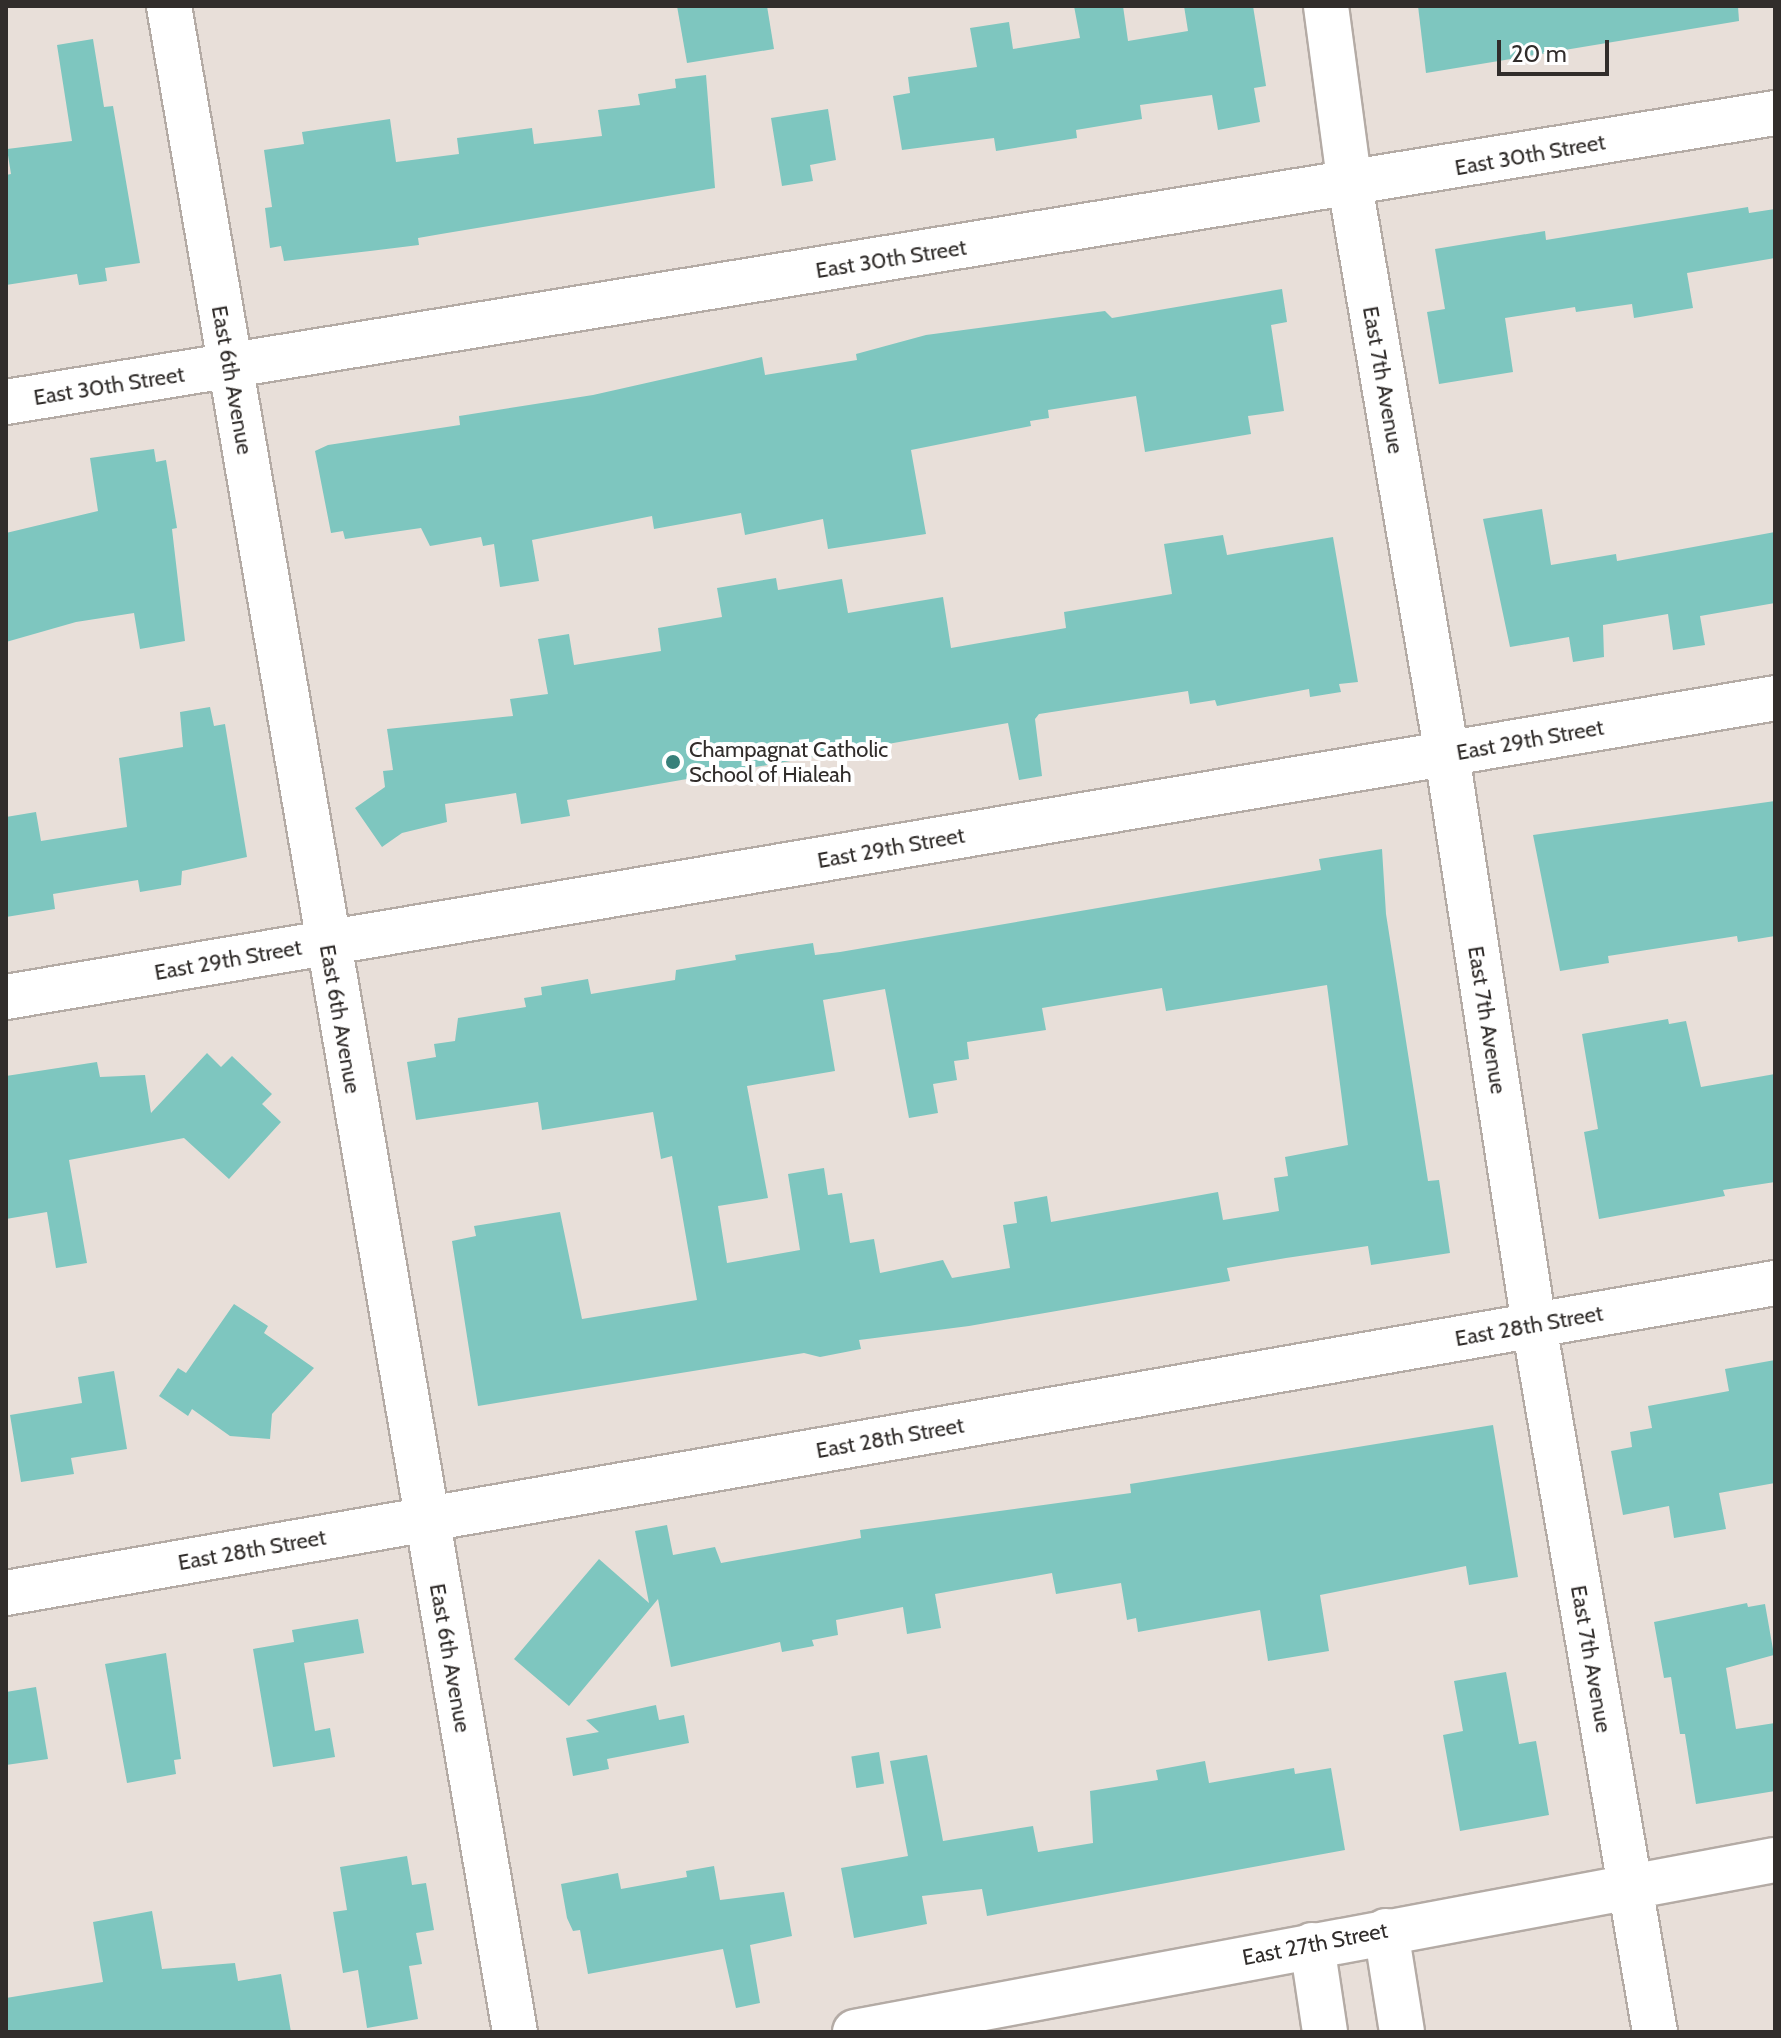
<!DOCTYPE html>
<style>
body{margin:0}
#map{position:relative;width:1781px;height:2038px;overflow:hidden;background:#e8dfd9;font-family:Cabin,sans-serif}
div>[style]{position:absolute}
.building>*{inset:0;background:#7ec6bf;transform-origin:0 0}
.roads{filter:drop-shadow(2px 0 #b4aba5) drop-shadow(-2px 0 #b4aba5) drop-shadow(0 2px #b4aba5) drop-shadow(0 -2px #b4aba5)}
.minor>*{height:44px;margin:-22px;padding:0 22px;transform-origin:22px;border-radius:22px;background:#fff}
.dots>*{width:22px;height:22px;translate:-50% -50%;box-sizing:border-box;border:4px solid #fff;border-radius:50%}
span{translate:-50% -50%;white-space:nowrap;text-align:center;line-height:1.15;-webkit-text-stroke:8px #fff;paint-order:stroke}
.street-label{font-size:22px;color:#312d2b}
.poi-label{font-size:22px;color:#312d2b}
.left{translate:0 -50%;text-align:left}
.frame{position:absolute;inset:0;border:8px solid #312d2b;pointer-events:none}
.scale{position:absolute;left:1497px;top:40px;width:112px;height:36px;box-sizing:border-box;border:4px solid #312d2b;border-top:0;padding-left:10px;font-size:24px;line-height:28px;white-space:nowrap;color:#312d2b;-webkit-text-stroke:6px #fff;paint-order:stroke}
</style>
<div id="map">
<div class="building">
<div style="clip-path:polygon(677px 6px,767px 6px,774px 49px,687px 63px)"></div>
<div style="clip-path:polygon(1074px 6px,1123px 6px,1128px 41px,1188px 31px,1184px 6px,1253px 6px,1266px 86px,1254px 88px,1260px 122px,1218px 130px,1212px 95px,1140px 105px,1142px 119px,1076px 130px,1077px 138px,996px 151px,994px 138px,902px 150px,893px 96px,910px 93px,908px 77px,977px 67px,970px 28px,1009px 22px,1013px 49px,1080px 38px)"></div>
<div style="clip-path:polygon(1418px 6px,1738px 6px,1739px 21px,1426px 73px)"></div>
<div style="clip-path:polygon(93px 39px,104px 107px,113px 106px,140px 263px,105px 268px,107px 281px,79px 285px,77px 274px,6px 285px,6px 175px,11px 174px,7px 149px,72px 141px,57px 45px)"></div>
<div style="clip-path:polygon(706px 75px,715px 188px,441px 234px,418px 238px,419px 245px,370px 251px,284px 261px,281px 246px,270px 248px,265px 208px,272px 207px,264px 150px,304px 144px,302px 132px,390px 119px,396px 162px,459px 154px,457px 138px,532px 128px,534px 144px,602px 136px,598px 110px,640px 105px,638px 94px,676px 88px,675px 79px)"></div>
<div style="clip-path:polygon(828px 109px,836px 160px,810px 165px,813px 181px,782px 186px,771px 118px)"></div>
<div style="clip-path:polygon(1748px 207px,1749px 213px,1775px 209px,1775px 258px,1687px 273px,1693px 308px,1634px 318px,1632px 304px,1576px 312px,1575px 307px,1505px 318px,1513px 372px,1439px 384px,1427px 312px,1445px 309px,1435px 249px,1545px 231px,1546px 240px)"></div>
<div style="clip-path:polygon(1282px 289px,1287px 322px,1271px 325px,1284px 411px,1248px 416px,1251px 434px,1145px 452px,1136px 396px,1048px 410px,1049px 418px,1030px 421px,1031px 426px,911px 450px,926px 534px,828px 549px,823px 519px,745px 535px,741px 513px,654px 529px,652px 516px,532px 540px,539px 581px,500px 587px,494px 544px,483px 546px,481px 537px,430px 546px,421px 528px,345px 539px,343px 531px,331px 533px,315px 451px,328px 445px,460px 425px,459px 416px,593px 395px,762px 357px,765px 375px,857px 360px,856px 354px,926px 335px,1105px 311px,1112px 318px)"></div>
<div style="clip-path:polygon(154px 449px,156px 462px,166px 460px,177px 528px,172px 529px,185px 641px,140px 649px,134px 613px,76px 622px,6px 642px,6px 533px,98px 511px,90px 458px)"></div>
<div style="clip-path:polygon(1542px 509px,1551px 565px,1616px 554px,1617px 561px,1775px 532px,1775px 603px,1700px 616px,1705px 645px,1673px 650px,1668px 614px,1603px 625px,1604px 657px,1573px 662px,1569px 637px,1510px 647px,1483px 519px)"></div>
<div style="clip-path:polygon(1223px 535px,1227px 555px,1333px 537px,1358px 682px,1339px 684px,1341px 692px,1310px 697px,1309px 689px,1217px 706px,1215px 700px,1190px 704px,1188px 691px,1039px 714px,1035px 719px,1042px 776px,1019px 780px,1008px 723px,567px 800px,570px 816px,521px 824px,516px 793px,445px 804px,447px 822px,402px 833px,382px 847px,355px 808px,385px 787px,383px 771px,393px 770px,387px 729px,513px 716px,510px 699px,548px 694px,538px 639px,569px 634px,574px 665px,661px 651px,658px 628px,722px 617px,717px 588px,776px 578px,778px 590px,842px 579px,848px 613px,943px 597px,951px 648px,1066px 628px,1064px 612px,1172px 594px,1164px 544px)"></div>
<div style="clip-path:polygon(210px 707px,214px 726px,225px 724px,247px 857px,182px 871px,181px 885px,140px 892px,138px 880px,53px 894px,55px 909px,6px 917px,6px 817px,36px 812px,41px 841px,127px 827px,119px 758px,183px 747px,180px 712px)"></div>
<div style="clip-path:polygon(1775px 801px,1775px 936px,1738px 942px,1737px 936px,1608px 956px,1609px 963px,1560px 971px,1533px 835px)"></div>
<div style="clip-path:polygon(evenodd,1382px 849px,1386px 914px,1428px 1181px,1439px 1180px,1450px 1253px,1371px 1265px,1368px 1246px,1286px 1258px,1227px 1268px,1230px 1281px,969px 1326px,859px 1340px,861px 1349px,820px 1357px,804px 1353px,478px 1406px,452px 1241px,476px 1236px,474px 1226px,560px 1212px,582px 1319px,697px 1300px,672px 1156px,661px 1159px,653px 1112px,542px 1130px,538px 1102px,416px 1120px,407px 1062px,436px 1057px,434px 1044px,455px 1041px,458px 1018px,526px 1007px,524px 998px,542px 995px,541px 987px,588px 979px,591px 994px,675px 980px,676px 970px,736px 960px,735px 955px,813px 943px,815px 955px,840px 952px,1321px 870px,1319px 859px,1382px 849px,1327px 985px,1348px 1145px,1285px 1157px,1288px 1176px,1274px 1178px,1279px 1211px,1223px 1220px,1218px 1192px,1051px 1222px,1047px 1196px,1014px 1202px,1017px 1223px,1003px 1225px,1010px 1268px,952px 1278px,943px 1260px,880px 1273px,874px 1239px,850px 1243px,842px 1193px,828px 1195px,824px 1168px,788px 1174px,800px 1250px,727px 1263px,718px 1206px,768px 1198px,747px 1086px,835px 1071px,823px 1000px,885px 989px,909px 1118px,938px 1113px,933px 1084px,957px 1080px,954px 1061px,969px 1059px,967px 1042px,1046px 1030px,1042px 1008px,1162px 988px,1166px 1011px,1327px 985px)"></div>
<div style="clip-path:polygon(1668px 1019px,1669px 1024px,1686px 1021px,1701px 1087px,1775px 1074px,1775px 1182px,1723px 1190px,1725px 1196px,1599px 1219px,1584px 1132px,1598px 1129px,1582px 1034px)"></div>
<div style="clip-path:polygon(207px 1053px,221px 1067px,232px 1056px,272px 1094px,262px 1104px,281px 1122px,229px 1179px,184px 1138px,69px 1160px,87px 1263px,56px 1268px,47px 1212px,6px 1219px,6px 1076px,97px 1062px,100px 1077px,145px 1075px,151px 1113px)"></div>
<div style="clip-path:polygon(234px 1304px,268px 1326px,264px 1333px,314px 1368px,272px 1414px,270px 1439px,230px 1436px,192px 1409px,188px 1416px,159px 1396px,178px 1368px,186px 1373px)"></div>
<div style="clip-path:polygon(1775px 1360px,1775px 1483px,1719px 1493px,1726px 1529px,1674px 1538px,1669px 1506px,1623px 1515px,1611px 1451px,1632px 1447px,1630px 1432px,1652px 1428px,1648px 1406px,1729px 1391px,1725px 1369px)"></div>
<div style="clip-path:polygon(114px 1371px,127px 1449px,71px 1458px,74px 1474px,21px 1482px,10px 1415px,82px 1403px,78px 1377px)"></div>
<div style="clip-path:polygon(1493px 1425px,1518px 1577px,1469px 1585px,1466px 1566px,1320px 1595px,1329px 1651px,1268px 1661px,1260px 1610px,1138px 1632px,1136px 1618px,1127px 1620px,1121px 1583px,1056px 1594px,1052px 1573px,935px 1594px,941px 1628px,907px 1634px,903px 1607px,836px 1620px,838px 1635px,812px 1640px,814px 1646px,782px 1652px,780px 1642px,671px 1667px,658px 1599px,569px 1706px,514px 1659px,599px 1559px,649px 1603px,635px 1531px,667px 1525px,673px 1555px,715px 1547px,721px 1563px,861px 1538px,860px 1530px,1131px 1493px,1130px 1484px)"></div>
<div style="clip-path:polygon(1747px 1603px,1748px 1607px,1765px 1604px,1774px 1655px,1726px 1668px,1736px 1729px,1775px 1723px,1775px 1791px,1696px 1804px,1685px 1734px,1680px 1734px,1671px 1677px,1664px 1678px,1654px 1622px)"></div>
<div style="clip-path:polygon(358px 1619px,364px 1653px,304px 1663px,315px 1731px,330px 1728px,335px 1757px,273px 1767px,253px 1649px,294px 1642px,292px 1630px)"></div>
<div style="clip-path:polygon(166px 1653px,181px 1759px,174px 1760px,176px 1774px,127px 1783px,105px 1664px)"></div>
<div style="clip-path:polygon(1506px 1672px,1519px 1744px,1536px 1741px,1549px 1815px,1460px 1831px,1443px 1735px,1463px 1731px,1454px 1681px)"></div>
<div style="clip-path:polygon(36px 1687px,48px 1759px,6px 1765px,6px 1692px)"></div>
<div style="clip-path:polygon(656px 1705px,659px 1720px,684px 1715px,689px 1743px,607px 1759px,609px 1769px,573px 1776px,566px 1738px,599px 1732px,586px 1720px)"></div>
<div style="left:879px;top:1752px;width:32px;height:28px;rotate:81deg"></div>
<div style="clip-path:polygon(927px 1755px,943px 1841px,1033px 1826px,1038px 1852px,1093px 1843px,1090px 1791px,1158px 1780px,1156px 1770px,1205px 1761px,1209px 1783px,1294px 1768px,1295px 1774px,1331px 1768px,1345px 1850px,987px 1916px,982px 1889px,922px 1896px,927px 1924px,854px 1938px,841px 1868px,908px 1856px,890px 1761px)"></div>
<div style="clip-path:polygon(407px 1856px,412px 1885px,426px 1883px,434px 1930px,416px 1933px,422px 1964px,409px 1966px,418px 2019px,367px 2028px,358px 1970px,343px 1973px,333px 1912px,347px 1910px,340px 1867px)"></div>
<div style="clip-path:polygon(714px 1866px,720px 1900px,784px 1892px,792px 1936px,750px 1945px,760px 2003px,736px 2008px,723px 1949px,588px 1974px,580px 1930px,573px 1931px,567px 1918px,561px 1884px,618px 1873px,621px 1889px,687px 1877px,686px 1871px)"></div>
<div style="clip-path:polygon(152px 1911px,162px 1969px,235px 1963px,238px 1981px,281px 1974px,291px 2032px,6px 2032px,6px 1998px,103px 1982px,93px 1922px)"></div>
</div>
<div class="roads">
<div class="minor">
<div style="left:169px;top:6px;width:2055px;rotate:80.31deg"></div>
<div style="left:1326px;top:6px;width:181px;rotate:82.4deg"></div>
<div style="left:1350px;top:185px;width:578px;rotate:80.34deg"></div>
<div style="left:1447px;top:755px;width:577px;rotate:81.32deg"></div>
<div style="left:1534px;top:1325px;width:717px;rotate:80.29deg"></div>
<div style="left:6px;top:402px;width:1792px;rotate:-9.28deg"></div>
<div style="left:6px;top:997px;width:1794px;rotate:-9.59deg"></div>
<div style="left:6px;top:1593px;width:1796px;rotate:-9.94deg"></div>
<div style="left:1386px;top:1931px;width:102px;rotate:81deg"></div>
<div style="left:1312px;top:1945px;width:88px;rotate:81.5deg"></div>
<div style="left:855px;top:2032px;width:936px;rotate:-10.59deg"></div>
</div>
</div>
<div class="dots">
<div style="left:673px;top:762px;background:#38807a"></div>
</div>
<div class="street-label">
<span style="left:1530px;top:155px;rotate:-10deg">East 30th Street</span>
<span style="left:891px;top:259px;rotate:-9deg">East 30th Street</span>
<span style="left:232px;top:380px;rotate:80deg">East 6th Avenue</span>
<span style="left:1383px;top:380px;rotate:80deg">East 7th Avenue</span>
<span style="left:109px;top:386px;rotate:-9deg">East 30th Street</span>
<span style="left:1530px;top:740px;rotate:-10deg">East 29th Street</span>
<span style="left:891px;top:848px;rotate:-10deg">East 29th Street</span>
<span style="left:228px;top:960px;rotate:-10deg">East 29th Street</span>
<span style="left:340px;top:1019px;rotate:80deg">East 6th Avenue</span>
<span style="left:1487px;top:1020px;rotate:81deg">East 7th Avenue</span>
<span style="left:1529px;top:1326px;rotate:-10deg">East 28th Street</span>
<span style="left:890px;top:1438px;rotate:-10deg">East 28th Street</span>
<span style="left:252px;top:1550px;rotate:-10deg">East 28th Street</span>
<span style="left:450px;top:1658px;rotate:80deg">East 6th Avenue</span>
<span style="left:1591px;top:1659px;rotate:80deg">East 7th Avenue</span>
<span style="left:1315px;top:1944px;rotate:-11deg">East 27th Street</span>
</div>
<div class="poi-label">
<span class="left" style="left:689px;top:762px">Champagnat Catholic<br>School of Hialeah</span>
</div>
<div class="frame"></div>
<div class="scale">20 m</div>
</div>
